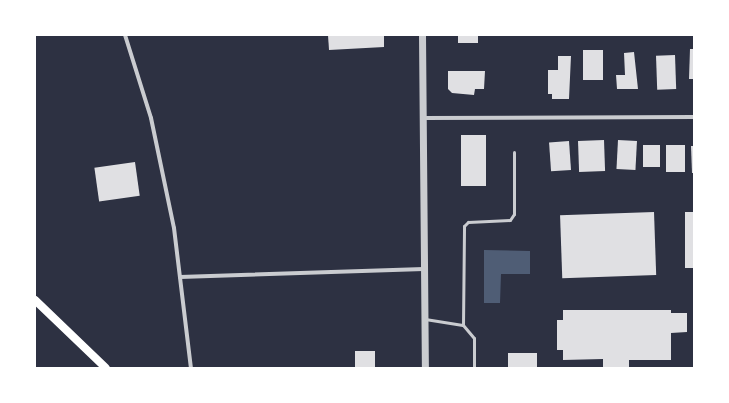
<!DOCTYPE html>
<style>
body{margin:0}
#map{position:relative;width:729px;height:403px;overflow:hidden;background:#2d3142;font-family:Lora,serif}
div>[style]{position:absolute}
.water>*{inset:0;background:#4f5d75}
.building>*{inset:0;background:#e0e0e3;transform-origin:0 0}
.service>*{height:3px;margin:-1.5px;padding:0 1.5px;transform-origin:1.5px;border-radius:1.5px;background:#caccd0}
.minor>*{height:4px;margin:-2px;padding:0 2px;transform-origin:2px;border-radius:2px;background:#caccd0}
.tertiary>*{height:7px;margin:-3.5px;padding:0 3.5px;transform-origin:3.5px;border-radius:3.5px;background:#caccd0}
.secondary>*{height:8px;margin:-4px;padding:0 4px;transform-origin:4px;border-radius:4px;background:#fff}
span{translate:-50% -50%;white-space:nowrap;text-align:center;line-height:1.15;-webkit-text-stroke:4px #fff;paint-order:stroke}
.frame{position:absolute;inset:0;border:36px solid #fff;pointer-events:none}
</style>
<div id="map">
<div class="water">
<div style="clip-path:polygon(484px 250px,530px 251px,530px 274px,501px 274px,500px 303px,484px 303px)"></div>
</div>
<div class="building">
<div style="clip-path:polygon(328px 35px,384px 35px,384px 47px,329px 50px)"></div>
<div style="left:458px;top:35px;width:20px;height:8px"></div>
<div style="clip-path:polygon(690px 49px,694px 49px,694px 79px,689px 79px)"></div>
<div style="left:583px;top:50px;width:20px;height:30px"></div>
<div style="clip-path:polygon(634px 52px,638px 89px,617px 89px,616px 75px,625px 75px,624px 53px)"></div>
<div style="left:675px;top:55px;width:34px;height:19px;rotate:88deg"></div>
<div style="clip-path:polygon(558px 56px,571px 56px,569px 99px,552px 99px,552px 94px,548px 94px,548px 70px,558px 70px)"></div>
<div style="clip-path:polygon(448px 71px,485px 71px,484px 89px,475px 89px,474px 95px,452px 93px,448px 89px)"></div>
<div style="left:486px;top:135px;width:51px;height:25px;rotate:90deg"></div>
<div style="left:604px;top:140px;width:31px;height:26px;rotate:88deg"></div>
<div style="left:618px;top:140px;width:19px;height:29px;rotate:3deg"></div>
<div style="left:569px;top:141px;width:29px;height:20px;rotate:86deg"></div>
<div style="left:643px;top:145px;width:17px;height:22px"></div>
<div style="left:666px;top:145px;width:19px;height:27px"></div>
<div style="clip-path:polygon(691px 146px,694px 146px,694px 173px,692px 173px)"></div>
<div style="left:135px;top:162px;width:34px;height:41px;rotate:82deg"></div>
<div style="left:654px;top:212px;width:63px;height:94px;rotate:88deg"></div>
<div style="left:685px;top:212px;width:9px;height:56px"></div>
<div style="clip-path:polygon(563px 310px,671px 310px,671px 313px,687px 313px,687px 332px,671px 333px,671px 360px,629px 360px,629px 368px,603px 368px,603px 359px,563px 360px,563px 350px,557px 350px,557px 320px,563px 320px)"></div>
<div style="left:375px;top:351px;width:17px;height:20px;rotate:90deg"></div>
<div style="left:508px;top:353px;width:29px;height:15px"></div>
</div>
<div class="service">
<div style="left:425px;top:319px;width:38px;rotate:9deg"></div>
<div style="left:463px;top:325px;width:17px;rotate:50deg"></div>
<div style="left:474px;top:338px;width:30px;rotate:90deg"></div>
<div style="left:463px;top:325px;width:99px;rotate:-89.4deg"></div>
<div style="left:464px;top:226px;width:6px;rotate:-45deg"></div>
<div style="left:468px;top:222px;width:42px;rotate:-2.7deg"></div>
<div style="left:510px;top:220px;width:7px;rotate:-56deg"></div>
<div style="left:514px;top:214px;width:62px;rotate:-90deg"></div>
</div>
<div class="minor">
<div style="left:125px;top:35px;width:87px;rotate:72.6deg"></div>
<div style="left:151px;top:118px;width:112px;rotate:78.2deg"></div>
<div style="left:174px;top:228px;width:141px;rotate:83.1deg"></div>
<div style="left:423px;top:118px;width:271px;rotate:-0.2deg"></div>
<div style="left:180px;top:277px;width:244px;rotate:-1.9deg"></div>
</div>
<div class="tertiary">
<div style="left:422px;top:35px;width:333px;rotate:89.5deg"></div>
</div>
<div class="secondary">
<div style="left:35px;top:300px;width:98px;rotate:43.8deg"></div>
</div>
<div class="frame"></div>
</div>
